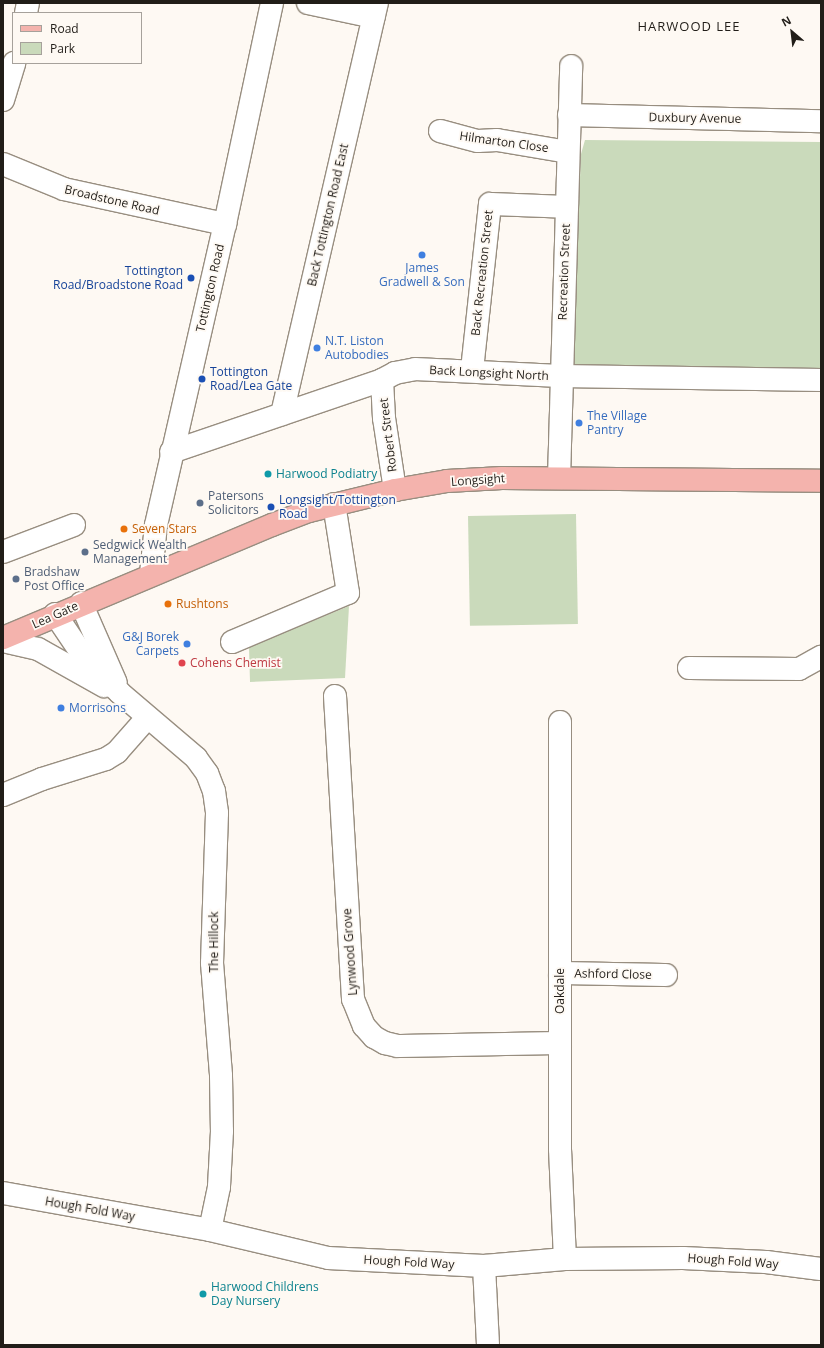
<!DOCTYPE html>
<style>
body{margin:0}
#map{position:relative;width:824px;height:1348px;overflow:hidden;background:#fef9f3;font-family:"Open Sans",sans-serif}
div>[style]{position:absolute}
.green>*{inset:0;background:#cadabb;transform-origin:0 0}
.roads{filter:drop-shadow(1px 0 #988e80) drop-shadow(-1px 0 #988e80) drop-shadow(0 1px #988e80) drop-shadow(0 -1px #988e80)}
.minor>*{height:22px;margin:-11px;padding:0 11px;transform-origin:11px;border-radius:11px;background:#fff}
.major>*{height:22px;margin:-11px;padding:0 11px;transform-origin:11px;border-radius:11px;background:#f4b3ad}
.dots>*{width:11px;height:11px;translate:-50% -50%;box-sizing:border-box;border:2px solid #fef9f3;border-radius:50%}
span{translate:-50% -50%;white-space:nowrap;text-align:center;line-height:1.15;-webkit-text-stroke:3.5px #fef9f3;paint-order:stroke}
.street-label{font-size:12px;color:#211d18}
.shop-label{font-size:12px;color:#366cbe}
.left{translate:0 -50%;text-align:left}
.right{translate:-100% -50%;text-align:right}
.transit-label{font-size:12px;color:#164399}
.culture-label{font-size:12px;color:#0d838f}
.service-label{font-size:12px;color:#4e5e75}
.food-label{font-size:12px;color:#c56008}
.health-label{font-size:12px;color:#be3a42}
.neighbourhood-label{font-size:13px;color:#211d18;letter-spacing:1px}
.frame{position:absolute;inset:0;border:4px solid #211d18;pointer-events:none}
.legend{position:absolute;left:12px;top:12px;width:130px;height:52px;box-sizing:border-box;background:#fef9f3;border:1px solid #a6a19b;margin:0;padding:5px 7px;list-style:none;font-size:12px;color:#211d18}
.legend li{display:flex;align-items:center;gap:8px;height:20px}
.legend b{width:20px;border:1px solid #a6a19b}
.north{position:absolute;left:772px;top:12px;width:40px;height:40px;-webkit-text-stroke:3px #fef9f3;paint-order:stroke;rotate:332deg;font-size:11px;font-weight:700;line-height:16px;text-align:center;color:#211d18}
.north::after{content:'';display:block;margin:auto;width:14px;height:18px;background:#211d18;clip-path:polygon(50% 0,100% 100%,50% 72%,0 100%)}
</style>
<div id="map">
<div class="green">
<div style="clip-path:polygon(585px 140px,821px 142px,821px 375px,572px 366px,581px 154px)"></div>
<div style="left:576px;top:514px;width:110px;height:108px;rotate:89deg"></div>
<div style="clip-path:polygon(349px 606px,345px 678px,250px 682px,249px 647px)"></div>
</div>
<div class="roads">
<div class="minor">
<div style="left:308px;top:3px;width:67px;rotate:12deg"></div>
<div style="left:26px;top:13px;width:10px;rotate:-79deg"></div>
<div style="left:3px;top:100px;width:39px;rotate:-73deg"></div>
<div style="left:569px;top:115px;width:252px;rotate:1.4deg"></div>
<div style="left:440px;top:131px;width:39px;rotate:15deg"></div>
<div style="left:478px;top:141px;width:19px;rotate:-3deg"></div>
<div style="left:497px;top:140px;width:72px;rotate:9.6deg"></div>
<div style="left:3px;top:164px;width:66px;rotate:22.3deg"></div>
<div style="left:64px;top:189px;width:165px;rotate:12.3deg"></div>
<div style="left:472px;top:370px;width:167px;rotate:-83.8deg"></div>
<div style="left:490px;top:204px;width:77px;rotate:2.2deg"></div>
<div style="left:382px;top:380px;width:38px;rotate:87deg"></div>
<div style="left:384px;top:418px;width:73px;rotate:81.3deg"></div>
<div style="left:282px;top:414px;width:422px;rotate:-77deg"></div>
<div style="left:171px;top:452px;width:223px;rotate:-18.8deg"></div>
<div style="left:382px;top:380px;width:15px;rotate:-28deg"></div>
<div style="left:395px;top:373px;width:20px;rotate:-11deg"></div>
<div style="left:415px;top:369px;width:145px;rotate:2.8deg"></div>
<div style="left:560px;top:376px;width:261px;rotate:0.9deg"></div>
<div style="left:559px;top:478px;width:412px;rotate:-88.3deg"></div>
<div style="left:3px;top:552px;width:76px;rotate:-20.8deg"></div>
<div style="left:151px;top:574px;width:49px;rotate:-84.2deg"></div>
<div style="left:156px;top:525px;width:309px;rotate:-77.1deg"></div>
<div style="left:225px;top:224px;width:226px;rotate:-78deg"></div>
<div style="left:81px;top:603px;width:87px;rotate:66.4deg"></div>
<div style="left:55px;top:614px;width:55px;rotate:56deg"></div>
<div style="left:86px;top:660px;width:47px;rotate:44.1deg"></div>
<div style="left:120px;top:693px;width:100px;rotate:40.5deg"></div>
<div style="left:196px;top:758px;width:19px;rotate:54deg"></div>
<div style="left:207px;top:773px;width:19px;rotate:69deg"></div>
<div style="left:214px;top:791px;width:22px;rotate:82deg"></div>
<div style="left:217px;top:813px;width:150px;rotate:91.9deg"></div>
<div style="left:212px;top:963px;width:113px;rotate:85.4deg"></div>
<div style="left:221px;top:1076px;width:55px;rotate:89deg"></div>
<div style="left:222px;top:1131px;width:56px;rotate:93.1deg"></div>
<div style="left:219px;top:1187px;width:44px;rotate:101.8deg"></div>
<div style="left:3px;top:641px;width:36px;rotate:13deg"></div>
<div style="left:38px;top:649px;width:76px;rotate:29.3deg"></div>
<div style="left:232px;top:642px;width:126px;rotate:-22.9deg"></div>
<div style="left:348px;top:593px;width:90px;rotate:-98.9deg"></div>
<div style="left:689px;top:668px;width:110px;rotate:0.5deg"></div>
<div style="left:799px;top:669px;width:25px;rotate:-29deg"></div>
<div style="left:335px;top:696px;width:304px;rotate:86.6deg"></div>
<div style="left:353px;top:999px;width:29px;rotate:68deg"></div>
<div style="left:364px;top:1026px;width:15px;rotate:48deg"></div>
<div style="left:374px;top:1037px;width:13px;rotate:29deg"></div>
<div style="left:385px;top:1043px;width:13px;rotate:13deg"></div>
<div style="left:398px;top:1046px;width:162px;rotate:-1.1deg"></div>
<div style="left:560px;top:722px;width:427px;rotate:90deg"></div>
<div style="left:560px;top:1149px;width:110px;rotate:87.4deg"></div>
<div style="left:3px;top:795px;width:42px;rotate:-22.3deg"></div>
<div style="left:42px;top:779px;width:67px;rotate:-17.4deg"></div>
<div style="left:106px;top:759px;width:13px;rotate:-32deg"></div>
<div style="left:117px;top:752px;width:45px;rotate:-48.6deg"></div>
<div style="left:560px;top:973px;width:106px;rotate:1.1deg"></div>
<div style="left:3px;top:1193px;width:210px;rotate:10.1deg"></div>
<div style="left:210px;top:1230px;width:121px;rotate:13.3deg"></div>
<div style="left:328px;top:1258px;width:156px;rotate:2.9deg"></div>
<div style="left:484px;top:1266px;width:81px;rotate:-4.9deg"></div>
<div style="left:565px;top:1259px;width:118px;rotate:-0.5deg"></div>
<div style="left:683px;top:1258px;width:83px;rotate:2.8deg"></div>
<div style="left:766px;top:1262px;width:55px;rotate:7.3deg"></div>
<div style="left:484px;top:1266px;width:79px;rotate:87.1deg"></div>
</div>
<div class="major">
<div style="left:3px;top:638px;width:292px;rotate:-22.8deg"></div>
<div style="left:272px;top:525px;width:40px;rotate:-21deg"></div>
<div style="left:309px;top:511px;width:89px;rotate:-13.7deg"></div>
<div style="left:395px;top:490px;width:53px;rotate:-9.8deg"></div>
<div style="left:447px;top:481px;width:55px;rotate:-3.1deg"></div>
<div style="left:502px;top:478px;width:319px;rotate:0.5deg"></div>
</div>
</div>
<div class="dots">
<div style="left:422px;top:255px;background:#3f7fe0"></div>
<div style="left:191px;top:278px;background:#1a4fb4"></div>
<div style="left:317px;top:348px;background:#3f7fe0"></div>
<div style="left:202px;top:379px;background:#1a4fb4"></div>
<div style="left:579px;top:423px;background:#3f7fe0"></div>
<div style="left:268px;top:474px;background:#0f9aa8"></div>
<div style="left:200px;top:503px;background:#5c6f8a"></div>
<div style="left:271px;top:507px;background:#1a4fb4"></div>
<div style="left:124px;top:529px;background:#e8710a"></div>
<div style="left:85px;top:552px;background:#5c6f8a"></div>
<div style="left:16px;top:579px;background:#5c6f8a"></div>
<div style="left:168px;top:604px;background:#e8710a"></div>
<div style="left:187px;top:644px;background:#3f7fe0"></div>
<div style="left:182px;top:663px;background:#e0444e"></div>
<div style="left:61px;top:708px;background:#3f7fe0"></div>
<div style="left:203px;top:1294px;background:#0f9aa8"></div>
</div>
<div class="street-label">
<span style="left:695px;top:118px;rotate:1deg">Duxbury Avenue</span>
<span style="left:504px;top:142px;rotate:8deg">Hilmarton Close</span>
<span style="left:112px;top:200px;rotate:13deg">Broadstone Road</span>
<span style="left:328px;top:215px;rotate:-77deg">Back Tottington Road East</span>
<span style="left:564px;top:272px;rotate:-88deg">Recreation Street</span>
<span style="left:482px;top:273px;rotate:-84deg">Back Recreation Street</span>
<span style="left:210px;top:288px;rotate:-77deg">Tottington Road</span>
<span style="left:489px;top:373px;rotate:3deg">Back Longsight North</span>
<span style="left:388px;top:435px;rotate:-97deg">Robert Street</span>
<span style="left:478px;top:480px;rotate:-4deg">Longsight</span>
<span style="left:55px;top:615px;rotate:-24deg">Lea Gate</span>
<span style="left:214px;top:942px;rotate:-90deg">The Hillock</span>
<span style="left:350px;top:952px;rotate:-94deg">Lynwood Grove</span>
<span style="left:613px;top:974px;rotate:1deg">Ashford Close</span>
<span style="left:560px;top:991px;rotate:-90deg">Oakdale</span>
<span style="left:90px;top:1209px;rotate:10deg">Hough Fold Way</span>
<span style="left:733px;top:1261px;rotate:4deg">Hough Fold Way</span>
<span style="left:409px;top:1262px;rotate:3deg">Hough Fold Way</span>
</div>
<div class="shop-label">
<span style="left:422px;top:275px">James<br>Gradwell &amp; Son</span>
<span class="left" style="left:325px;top:348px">N.T. Liston<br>Autobodies</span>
<span class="left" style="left:587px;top:423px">The Village<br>Pantry</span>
<span class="right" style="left:179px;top:644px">G&amp;J Borek<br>Carpets</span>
<span class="left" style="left:69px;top:708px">Morrisons</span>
</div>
<div class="transit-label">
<span class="right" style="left:183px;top:278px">Tottington<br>Road/Broadstone Road</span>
<span class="left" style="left:210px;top:379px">Tottington<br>Road/Lea Gate</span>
<span class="left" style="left:279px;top:507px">Longsight/Tottington<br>Road</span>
</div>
<div class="culture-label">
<span class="left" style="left:276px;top:474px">Harwood Podiatry</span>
<span class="left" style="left:211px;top:1294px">Harwood Childrens<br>Day Nursery</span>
</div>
<div class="service-label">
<span class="left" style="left:208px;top:503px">Patersons<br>Solicitors</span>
<span class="left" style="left:93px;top:552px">Sedgwick Wealth<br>Management</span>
<span class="left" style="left:24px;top:579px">Bradshaw<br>Post Office</span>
</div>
<div class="food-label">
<span class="left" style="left:132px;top:529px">Seven Stars</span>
<span class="left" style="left:176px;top:604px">Rushtons</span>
</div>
<div class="health-label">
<span class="left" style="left:190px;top:663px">Cohens Chemist</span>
</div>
<div class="neighbourhood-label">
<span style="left:689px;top:26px">HARWOOD LEE</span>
</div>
<div class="frame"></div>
<ul class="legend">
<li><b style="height:5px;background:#f4b3ad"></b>Road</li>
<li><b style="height:11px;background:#cadabb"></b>Park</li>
</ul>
<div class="north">N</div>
</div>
